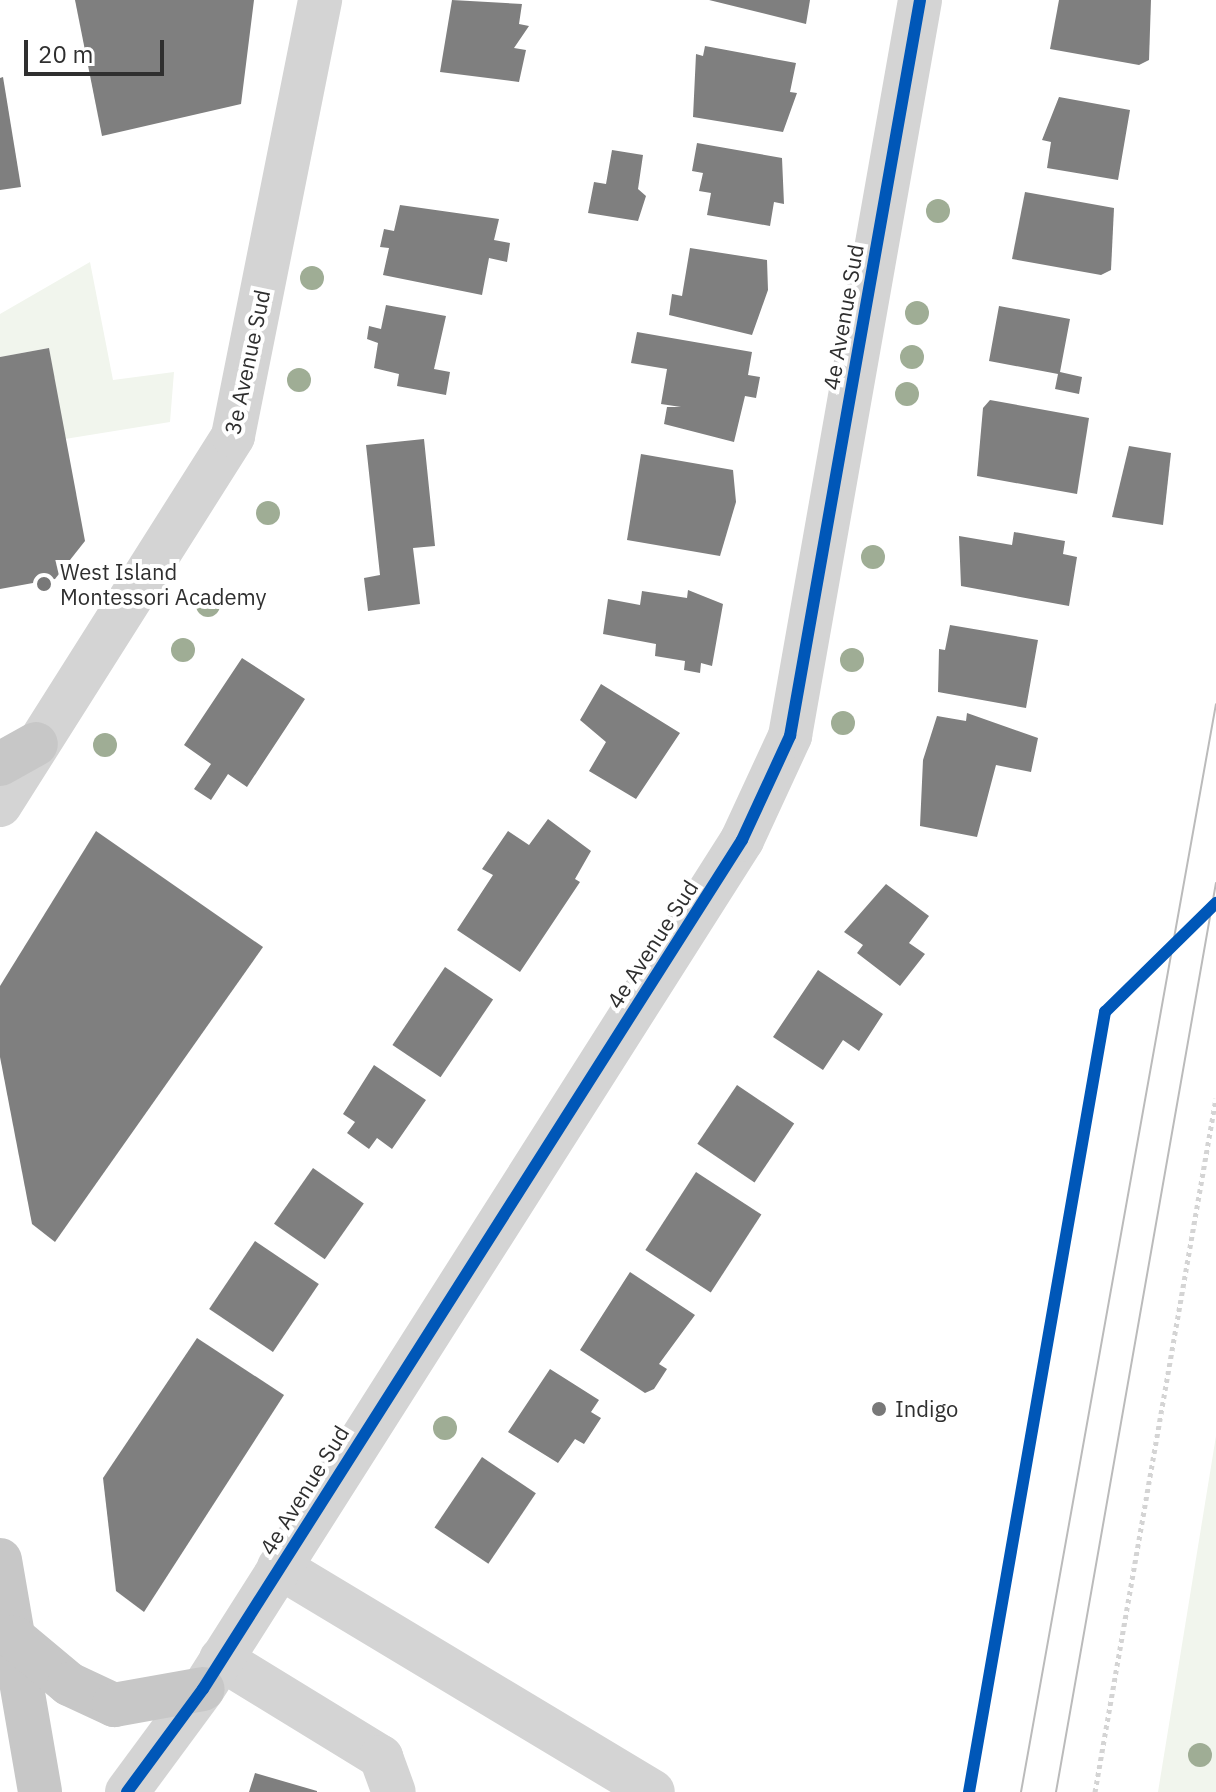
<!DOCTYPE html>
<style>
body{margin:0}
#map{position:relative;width:1216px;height:1792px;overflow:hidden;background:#fff;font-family:"IBM Plex Sans",sans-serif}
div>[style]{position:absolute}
.green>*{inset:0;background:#f1f5ed}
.building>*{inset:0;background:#7f7f7f;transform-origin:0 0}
.path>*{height:5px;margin-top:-2.5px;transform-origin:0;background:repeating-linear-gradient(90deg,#d4d4d4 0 4px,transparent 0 8px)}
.minor>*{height:44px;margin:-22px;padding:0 22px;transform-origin:22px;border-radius:22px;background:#d4d4d4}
.major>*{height:44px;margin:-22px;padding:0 22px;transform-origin:22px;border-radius:22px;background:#c7c7c7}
.tram>*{height:2px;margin:-1px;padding:0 1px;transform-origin:1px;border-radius:1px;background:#bbb}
.cycleway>*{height:12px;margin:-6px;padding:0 6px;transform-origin:6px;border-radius:6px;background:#0057b8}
.trees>*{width:24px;height:24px;margin:-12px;border-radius:50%;background:#9fad95}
.dots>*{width:22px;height:22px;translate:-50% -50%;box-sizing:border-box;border:4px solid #fff;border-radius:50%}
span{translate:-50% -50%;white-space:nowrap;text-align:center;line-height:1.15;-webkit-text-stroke:8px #fff;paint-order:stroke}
.street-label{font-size:22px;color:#2f2f2f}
.poi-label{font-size:22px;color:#2f2f2f}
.left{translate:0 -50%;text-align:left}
.scale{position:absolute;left:24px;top:40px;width:140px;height:36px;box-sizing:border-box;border:4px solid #2f2f2f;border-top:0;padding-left:10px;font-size:24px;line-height:28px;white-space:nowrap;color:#2f2f2f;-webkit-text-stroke:6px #fff;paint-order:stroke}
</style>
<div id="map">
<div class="green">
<div style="clip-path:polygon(90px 262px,113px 380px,174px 372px,170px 422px,65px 439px,49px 348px,0 357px,0 314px)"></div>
<div style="clip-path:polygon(1216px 1436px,1216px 1792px,1158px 1792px)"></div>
</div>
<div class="building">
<div style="clip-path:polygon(75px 0,254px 0,241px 104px,102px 136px)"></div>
<div style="clip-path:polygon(452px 0,522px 4px,519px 24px,529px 26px,514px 48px,526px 50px,519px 82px,440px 72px)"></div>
<div style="clip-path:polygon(709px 0,810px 0,806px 24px)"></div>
<div style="clip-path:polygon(1059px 0,1151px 0,1149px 60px,1139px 65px,1050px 49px)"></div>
<div style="clip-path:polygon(705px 46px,796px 63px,790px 92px,797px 93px,783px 132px,693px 117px,696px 54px,703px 56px)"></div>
<div style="clip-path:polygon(3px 77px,21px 187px,0 190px,0 78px)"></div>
<div style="clip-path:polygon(1059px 97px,1130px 110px,1118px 180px,1047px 168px,1051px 142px,1042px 140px)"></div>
<div style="clip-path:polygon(697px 143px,782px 158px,784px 204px,774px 202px,770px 226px,707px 215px,711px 193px,699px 191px,703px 173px,692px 171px)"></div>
<div style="clip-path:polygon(612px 150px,643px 155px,638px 189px,646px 196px,638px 221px,588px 213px,594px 182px,606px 184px)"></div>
<div style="clip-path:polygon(1025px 192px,1114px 208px,1111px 270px,1101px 275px,1012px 259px)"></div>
<div style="clip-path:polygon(400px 205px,499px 219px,494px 240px,510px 243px,507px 262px,489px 258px,482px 295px,383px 275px,389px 248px,380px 247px,384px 229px,394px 231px)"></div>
<div style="clip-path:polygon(690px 248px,767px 260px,768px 290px,752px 335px,669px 315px,672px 294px,682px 296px)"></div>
<div style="clip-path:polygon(386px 305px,446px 316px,434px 369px,450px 372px,446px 395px,397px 386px,399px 374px,374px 368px,378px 343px,367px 339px,369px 326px,381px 329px)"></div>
<div style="clip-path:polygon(999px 306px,1070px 319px,1060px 372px,1082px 377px,1079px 394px,1055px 389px,1058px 374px,989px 361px)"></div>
<div style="clip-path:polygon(637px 332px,752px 352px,748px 375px,760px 377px,756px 398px,745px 396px,734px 442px,664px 424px,667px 407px,681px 407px,661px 404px,667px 369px,631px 363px)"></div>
<div style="clip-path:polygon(49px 348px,85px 541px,55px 579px,0 589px,0 357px)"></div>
<div style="clip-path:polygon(990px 400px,1089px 418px,1077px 494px,977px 476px,983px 408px)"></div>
<div style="clip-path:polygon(424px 439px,435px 546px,413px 548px,420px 604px,368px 611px,364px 578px,380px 575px,366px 445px)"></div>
<div style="clip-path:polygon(1129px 446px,1171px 453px,1163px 525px,1112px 517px)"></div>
<div style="clip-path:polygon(641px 454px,733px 470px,736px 502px,720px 556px,627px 540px)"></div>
<div style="clip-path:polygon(1014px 532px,1065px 541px,1063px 554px,1077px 557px,1069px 606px,961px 586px,959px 536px,1012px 545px)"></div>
<div style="clip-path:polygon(688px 590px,723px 604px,712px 666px,701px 663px,700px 673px,684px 670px,685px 661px,655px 656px,656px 644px,603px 634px,608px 599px,640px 605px,642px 591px,687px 598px)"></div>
<div style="clip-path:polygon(950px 625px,1038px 640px,1026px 708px,938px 692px,939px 649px,945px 650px)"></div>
<div style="clip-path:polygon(242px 658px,305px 699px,247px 787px,228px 774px,211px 800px,194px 789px,211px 764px,184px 745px)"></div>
<div style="clip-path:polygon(601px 684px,680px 733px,636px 799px,589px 771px,606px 742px,580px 720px)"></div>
<div style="clip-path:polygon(967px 713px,1038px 738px,1031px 772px,996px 765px,977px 837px,920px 826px,923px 760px,937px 716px,966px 721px)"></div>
<div style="clip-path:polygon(548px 819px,591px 851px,575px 879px,580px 882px,520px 972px,457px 930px,493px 875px,482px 869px,508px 831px,529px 845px)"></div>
<div style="clip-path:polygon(96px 831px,263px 947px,55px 1242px,32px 1224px,0 1057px,0 986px)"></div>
<div style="clip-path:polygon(886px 884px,929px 916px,909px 943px,925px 954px,900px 986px,857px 953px,863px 945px,844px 932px)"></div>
<div style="left:445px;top:967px;width:58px;height:94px;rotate:34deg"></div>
<div style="clip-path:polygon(818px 970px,883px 1014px,859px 1051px,843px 1040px,823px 1070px,773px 1037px)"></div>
<div style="clip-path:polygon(374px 1065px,426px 1100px,392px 1149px,377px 1138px,369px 1149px,347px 1133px,355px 1122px,343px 1114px)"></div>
<div style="left:737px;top:1085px;width:69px;height:71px;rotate:34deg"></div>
<div style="left:313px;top:1168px;width:62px;height:68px;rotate:35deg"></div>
<div style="left:696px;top:1172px;width:78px;height:93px;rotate:33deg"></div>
<div style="left:255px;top:1241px;width:77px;height:82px;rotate:34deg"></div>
<div style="clip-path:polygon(630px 1272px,695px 1315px,659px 1364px,667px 1369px,654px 1389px,645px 1393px,580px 1350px)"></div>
<div style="clip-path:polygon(197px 1338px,284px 1395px,144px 1612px,116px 1591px,103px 1478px)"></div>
<div style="clip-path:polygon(550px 1369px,599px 1400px,591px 1412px,601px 1418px,584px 1444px,575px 1439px,558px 1463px,508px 1432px)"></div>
<div style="left:482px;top:1457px;width:65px;height:85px;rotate:34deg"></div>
<div style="clip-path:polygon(255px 1773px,317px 1791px,317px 1792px,249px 1792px)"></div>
</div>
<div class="path">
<div style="left:1095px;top:1792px;width:704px;rotate:-80.11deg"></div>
</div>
<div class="minor">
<div style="left:0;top:805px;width:436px;rotate:-57.7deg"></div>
<div style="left:233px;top:436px;width:445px;rotate:-78.7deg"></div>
<div style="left:279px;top:1567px;width:436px;rotate:31deg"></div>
<div style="left:221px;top:1659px;width:188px;rotate:31.5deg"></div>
<div style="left:381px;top:1757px;width:37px;rotate:70deg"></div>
<div style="left:127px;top:1792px;width:128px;rotate:-53.6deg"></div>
<div style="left:203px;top:1689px;width:1006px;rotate:-57.59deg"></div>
<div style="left:742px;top:840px;width:115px;rotate:-65.2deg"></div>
<div style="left:790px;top:736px;width:747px;rotate:-79.98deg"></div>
</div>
<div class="major">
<div style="left:0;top:764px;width:41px;rotate:-29.1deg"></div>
<div style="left:0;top:1560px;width:235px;rotate:80.2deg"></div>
<div style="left:13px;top:1637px;width:73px;rotate:40deg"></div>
<div style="left:69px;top:1684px;width:50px;rotate:25deg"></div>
<div style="left:114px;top:1705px;width:90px;rotate:-10.2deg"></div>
</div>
<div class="tram">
<div style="left:1021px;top:1792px;width:1105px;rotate:-79.84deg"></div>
<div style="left:1056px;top:1792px;width:923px;rotate:-80.02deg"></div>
</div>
<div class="cycleway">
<div style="left:127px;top:1792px;width:128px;rotate:-53.6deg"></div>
<div style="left:203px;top:1689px;width:1006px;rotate:-57.59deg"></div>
<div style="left:742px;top:840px;width:115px;rotate:-65.2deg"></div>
<div style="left:790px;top:736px;width:747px;rotate:-79.98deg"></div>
<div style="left:969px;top:1792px;width:792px;rotate:-80.11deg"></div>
<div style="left:1105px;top:1012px;width:156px;rotate:-44.5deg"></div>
</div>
<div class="trees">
<div style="left:938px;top:211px"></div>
<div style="left:312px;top:278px"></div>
<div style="left:917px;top:313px"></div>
<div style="left:912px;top:357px"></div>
<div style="left:299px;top:380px"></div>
<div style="left:907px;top:394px"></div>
<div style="left:268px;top:513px"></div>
<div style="left:873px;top:557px"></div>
<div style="left:208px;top:605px"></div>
<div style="left:183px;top:650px"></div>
<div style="left:852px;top:660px"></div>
<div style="left:843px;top:723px"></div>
<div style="left:105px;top:745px"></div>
<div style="left:445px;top:1428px"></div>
<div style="left:1200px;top:1755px"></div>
</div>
<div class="dots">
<div style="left:44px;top:584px;background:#787878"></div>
<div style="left:879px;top:1409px;background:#787878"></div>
</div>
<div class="street-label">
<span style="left:843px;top:317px;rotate:-80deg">4e Avenue Sud</span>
<span style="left:247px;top:362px;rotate:-78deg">3e Avenue Sud</span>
<span style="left:652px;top:944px;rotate:-57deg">4e Avenue Sud</span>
<span style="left:304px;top:1490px;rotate:-58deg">4e Avenue Sud</span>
</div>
<div class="poi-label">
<span class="left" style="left:60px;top:584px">West Island<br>Montessori Academy</span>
<span class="left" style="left:895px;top:1409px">Indigo</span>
</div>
<div class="scale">20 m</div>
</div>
